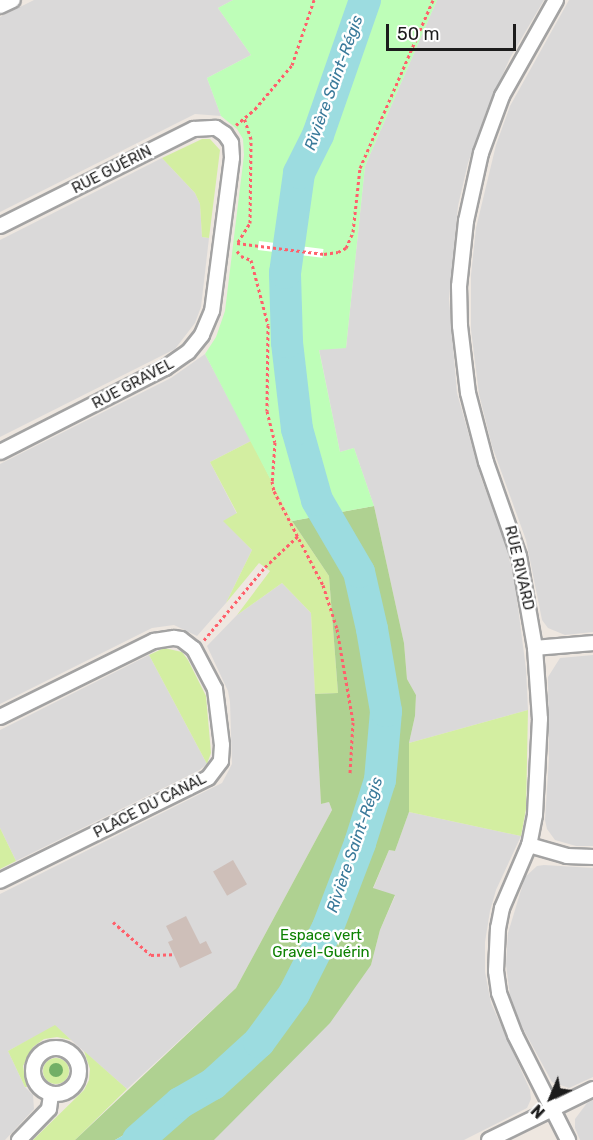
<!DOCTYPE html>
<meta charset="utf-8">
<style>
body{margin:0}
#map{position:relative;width:593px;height:1140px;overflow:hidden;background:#eee7e0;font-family:Rubik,sans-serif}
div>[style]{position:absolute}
.residential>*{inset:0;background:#dad9d9}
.grass>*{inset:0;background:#d3eea1}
.round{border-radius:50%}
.forest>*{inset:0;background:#afd191}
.park>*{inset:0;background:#befeb8}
.water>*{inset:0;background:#9cdce0}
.pier>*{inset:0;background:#fff;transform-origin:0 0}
.river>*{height:32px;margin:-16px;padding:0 16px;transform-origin:16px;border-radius:16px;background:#9cdce0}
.building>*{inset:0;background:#cebfb9;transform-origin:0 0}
.path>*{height:3px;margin-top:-1.5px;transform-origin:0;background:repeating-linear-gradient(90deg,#ff606b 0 3px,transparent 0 6px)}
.roads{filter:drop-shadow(2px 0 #a3a3a3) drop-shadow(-2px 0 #a3a3a3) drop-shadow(0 2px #a3a3a3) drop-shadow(0 -2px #a3a3a3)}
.street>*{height:14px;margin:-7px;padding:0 7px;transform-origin:7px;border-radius:7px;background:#fff}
.street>.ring{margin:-7px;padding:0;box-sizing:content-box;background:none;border:14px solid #fff;border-radius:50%}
.trees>*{width:14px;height:14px;margin:-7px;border-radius:50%;background:#72af66}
span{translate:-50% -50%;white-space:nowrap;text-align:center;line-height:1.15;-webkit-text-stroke:5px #fff;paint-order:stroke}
.street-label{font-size:15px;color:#1c1c1c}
.park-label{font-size:15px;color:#0d8102}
.water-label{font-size:16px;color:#3a7a9a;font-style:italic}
.north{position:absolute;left:521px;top:1068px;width:60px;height:60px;-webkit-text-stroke:4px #fff;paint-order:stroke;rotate:224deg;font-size:16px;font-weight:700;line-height:24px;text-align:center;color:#1c1c1c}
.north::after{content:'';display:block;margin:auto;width:21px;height:27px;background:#1c1c1c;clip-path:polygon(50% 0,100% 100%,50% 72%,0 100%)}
.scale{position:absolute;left:386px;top:24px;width:130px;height:27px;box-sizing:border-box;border:3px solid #1c1c1c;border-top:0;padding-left:8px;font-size:18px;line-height:21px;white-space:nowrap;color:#1c1c1c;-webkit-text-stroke:4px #fff;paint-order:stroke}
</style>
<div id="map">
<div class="residential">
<div style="clip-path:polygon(34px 0,233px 0,218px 8px,251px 55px,207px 78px,221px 116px,195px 114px,0 212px,0 17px)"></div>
<div style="clip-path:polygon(437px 0,544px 0,510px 58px,486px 112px,468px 163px,458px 206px,449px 299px,457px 393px,481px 478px,506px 544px,515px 584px,526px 669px,528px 710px,409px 743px,415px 716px,416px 695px,407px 679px,404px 643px,374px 506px,354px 448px,340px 452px,319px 349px,346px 348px,365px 166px)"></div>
<div style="clip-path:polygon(569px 0,593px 0,593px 632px,565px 635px,548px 628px,542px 620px,526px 540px,492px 446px,479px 394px,471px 330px,471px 275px,476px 228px,496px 145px,510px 106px)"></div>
<div style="clip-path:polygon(162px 158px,195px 193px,200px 204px,202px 237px,209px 238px,201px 307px,195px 323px,175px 349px,0 437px,0 240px)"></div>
<div style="clip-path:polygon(205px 354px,251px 441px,210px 462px,237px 514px,224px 521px,252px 550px,226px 603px,197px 636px,174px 625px,152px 628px,0 704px,0 464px,171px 378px)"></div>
<div style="clip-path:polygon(282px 583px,311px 613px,321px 804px,329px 802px,332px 810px,236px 988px,127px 1089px,55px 1026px,8px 1051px,25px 1087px,33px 1095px,34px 1109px,5px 1140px,0 1140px,0 894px,222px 783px,232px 764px,230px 702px,228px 691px,207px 646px,237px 615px)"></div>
<div style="clip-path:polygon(149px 655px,207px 764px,198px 771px,16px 861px,0 828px,0 730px)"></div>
<div style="clip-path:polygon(593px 655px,593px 846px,576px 846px,555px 840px,547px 829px,545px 820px,549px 758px,548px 677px,560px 658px)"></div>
<div style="clip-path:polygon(409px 812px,521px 836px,496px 890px,490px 911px,485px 942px,485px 972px,491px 1003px,530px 1090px,531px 1099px,527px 1108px,464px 1140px,214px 1140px,371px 965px,380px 930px,395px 896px,373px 889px,389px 850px,395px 851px)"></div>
<div style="clip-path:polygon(544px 865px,593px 868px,593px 1077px,569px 1088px,552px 1082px,520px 1023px,510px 996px,506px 965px,508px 933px,525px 877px,537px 866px)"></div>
<div style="clip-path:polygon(593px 1100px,593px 1140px,580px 1140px,575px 1128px,575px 1119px,587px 1103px)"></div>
</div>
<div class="grass">
<div style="clip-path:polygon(202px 139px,210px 139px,220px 150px,209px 238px,202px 237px,200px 204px,195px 193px,162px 158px)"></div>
<div style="clip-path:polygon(251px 441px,292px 521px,329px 576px,338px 693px,315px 694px,311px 613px,282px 583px,237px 615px,270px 571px,259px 563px,226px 603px,252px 550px,223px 521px,237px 513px,210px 462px)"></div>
<div style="clip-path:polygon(164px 648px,182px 652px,188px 660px,206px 696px,211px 753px,207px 764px,149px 655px)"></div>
<div style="clip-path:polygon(528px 710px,526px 809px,521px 836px,409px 812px,409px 743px)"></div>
<div style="clip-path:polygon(0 828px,16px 861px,0 869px)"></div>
<div style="clip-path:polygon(55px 1025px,71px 1040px,57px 1037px,44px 1039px,33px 1047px,23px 1066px,27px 1087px,25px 1087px,8px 1051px)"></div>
<div style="clip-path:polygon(84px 1051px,127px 1089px,75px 1140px,33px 1140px,84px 1090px,89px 1080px,90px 1069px)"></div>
<div class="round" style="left:43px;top:1058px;width:26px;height:26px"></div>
</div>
<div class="forest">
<div style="clip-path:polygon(374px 506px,404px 643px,407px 679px,416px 695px,415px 716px,409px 743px,409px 812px,395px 851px,389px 850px,373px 888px,395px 895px,380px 930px,371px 965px,330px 1023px,214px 1140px,152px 1140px,178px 1104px,115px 1140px,75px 1140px,236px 988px,332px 810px,329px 802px,321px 804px,315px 694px,338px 693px,329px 576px,292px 521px)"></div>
</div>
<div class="park">
<div style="clip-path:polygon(233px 0,437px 0,365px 166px,346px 348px,319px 350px,340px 452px,354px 448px,374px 506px,292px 521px,205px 354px,216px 337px,225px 311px,244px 155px,243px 139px,237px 129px,221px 116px,207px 78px,251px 55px,218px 8px)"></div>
</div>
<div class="water">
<div style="clip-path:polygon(180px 1103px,152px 1140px,115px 1140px)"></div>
</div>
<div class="pier">
<div style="left:259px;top:241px;width:65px;height:9px;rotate:7deg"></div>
</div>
<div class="river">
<div style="left:138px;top:1140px;width:56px;rotate:-41.4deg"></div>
<div style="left:180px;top:1103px;width:38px;rotate:-30deg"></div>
<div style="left:213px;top:1084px;width:62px;rotate:-42.4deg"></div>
<div style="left:259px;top:1042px;width:59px;rotate:-53.9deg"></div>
<div style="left:294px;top:994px;width:75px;rotate:-63.1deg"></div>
<div style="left:328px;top:927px;width:90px;rotate:-69.1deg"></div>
<div style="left:360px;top:843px;width:66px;rotate:-72.4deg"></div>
<div style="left:380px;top:780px;width:69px;rotate:-85deg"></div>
<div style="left:386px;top:711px;width:83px;rotate:-99.7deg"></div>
<div style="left:372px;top:629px;width:58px;rotate:-102.8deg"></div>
<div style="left:359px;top:572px;width:83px;rotate:-120.3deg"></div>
<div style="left:317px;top:500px;width:74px;rotate:-105.7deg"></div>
<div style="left:297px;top:429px;width:88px;rotate:-96.6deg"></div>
<div style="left:287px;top:342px;width:69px;rotate:-91.7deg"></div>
<div style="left:285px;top:273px;width:101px;rotate:-82deg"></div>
<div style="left:299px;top:173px;width:42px;rotate:-63.4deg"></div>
<div style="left:318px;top:135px;width:143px;rotate:-70.8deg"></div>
</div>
<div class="building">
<div style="left:233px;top:860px;width:28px;height:23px;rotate:60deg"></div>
<div style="clip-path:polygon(186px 916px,200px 944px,206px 941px,212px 953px,180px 968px,168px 942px,173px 940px,166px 926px)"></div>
</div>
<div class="path">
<div style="left:236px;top:125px;width:25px;rotate:-40deg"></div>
<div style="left:255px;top:109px;width:57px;rotate:-49.9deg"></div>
<div style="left:292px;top:65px;width:69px;rotate:-71.3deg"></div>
<div style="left:238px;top:242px;width:22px;rotate:-58deg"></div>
<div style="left:250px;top:223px;width:84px;rotate:-89.3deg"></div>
<div style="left:251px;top:139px;width:22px;rotate:-108deg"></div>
<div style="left:237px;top:243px;width:88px;rotate:7.2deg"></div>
<div style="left:324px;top:254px;width:14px;rotate:-8deg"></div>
<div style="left:338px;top:252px;width:9px;rotate:-27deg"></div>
<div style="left:346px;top:248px;width:17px;rotate:-66deg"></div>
<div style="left:353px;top:232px;width:64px;rotate:-83.8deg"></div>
<div style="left:360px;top:168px;width:183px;rotate:-66.5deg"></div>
<div style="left:237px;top:251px;width:6px;rotate:51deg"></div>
<div style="left:241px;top:256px;width:11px;rotate:22deg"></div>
<div style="left:251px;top:260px;width:67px;rotate:75.3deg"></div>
<div style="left:268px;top:325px;width:86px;rotate:90.7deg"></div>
<div style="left:267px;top:411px;width:32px;rotate:76deg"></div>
<div style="left:275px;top:442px;width:39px;rotate:94deg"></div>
<div style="left:272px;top:481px;width:10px;rotate:79deg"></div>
<div style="left:274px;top:491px;width:106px;rotate:62.5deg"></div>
<div style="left:323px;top:585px;width:46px;rotate:72.3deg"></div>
<div style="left:337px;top:629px;width:94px;rotate:80.2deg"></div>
<div style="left:353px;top:722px;width:51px;rotate:93.4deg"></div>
<div style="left:204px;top:640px;width:95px;rotate:-50.1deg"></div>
<div style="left:265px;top:567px;width:45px;rotate:-43.2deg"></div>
<div style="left:113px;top:922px;width:50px;rotate:41deg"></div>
<div style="left:151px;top:955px;width:23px;rotate:-2deg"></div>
</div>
<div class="roads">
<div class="street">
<div style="left:556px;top:0;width:110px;rotate:119.4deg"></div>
<div style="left:502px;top:96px;width:61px;rotate:110.2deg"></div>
<div style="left:481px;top:153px;width:70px;rotate:102.4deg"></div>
<div style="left:466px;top:221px;width:65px;rotate:96.1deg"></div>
<div style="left:459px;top:286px;width:40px;rotate:88.6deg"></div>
<div style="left:460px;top:326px;width:67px;rotate:83.2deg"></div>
<div style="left:468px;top:393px;width:71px;rotate:75.4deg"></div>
<div style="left:486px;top:462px;width:100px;rotate:70.7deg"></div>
<div style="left:519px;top:556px;width:93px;rotate:80.1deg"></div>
<div style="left:535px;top:648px;width:71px;rotate:86deg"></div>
<div style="left:540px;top:719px;width:96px;rotate:93deg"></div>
<div style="left:535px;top:815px;width:31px;rotate:101deg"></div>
<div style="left:529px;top:845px;width:69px;rotate:113.2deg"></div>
<div style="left:502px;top:908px;width:20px;rotate:101deg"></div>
<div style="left:498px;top:928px;width:43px;rotate:92.7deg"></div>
<div style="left:496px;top:971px;width:22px;rotate:82deg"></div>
<div style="left:499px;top:993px;width:45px;rotate:69.1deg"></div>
<div style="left:515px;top:1035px;width:118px;rotate:63.2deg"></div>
<div style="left:0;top:6px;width:14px;rotate:-25deg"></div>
<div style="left:0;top:226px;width:217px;rotate:-26.6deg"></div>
<div style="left:194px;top:129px;width:22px;rotate:-3deg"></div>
<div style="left:216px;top:128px;width:11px;rotate:34deg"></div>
<div style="left:225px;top:134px;width:11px;rotate:56deg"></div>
<div style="left:231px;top:143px;width:15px;rotate:86deg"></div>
<div style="left:232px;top:158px;width:154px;rotate:97.4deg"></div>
<div style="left:212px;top:311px;width:26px;rotate:113deg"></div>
<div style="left:202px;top:335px;width:22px;rotate:129deg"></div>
<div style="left:188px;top:352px;width:28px;rotate:145deg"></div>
<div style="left:165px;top:368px;width:185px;rotate:153deg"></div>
<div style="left:535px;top:648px;width:58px;rotate:-4.9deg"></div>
<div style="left:0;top:717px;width:172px;rotate:-26.3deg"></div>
<div style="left:154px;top:641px;width:20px;rotate:-9deg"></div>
<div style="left:174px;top:638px;width:7px;rotate:8deg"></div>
<div style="left:181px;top:639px;width:16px;rotate:38deg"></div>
<div style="left:194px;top:649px;width:45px;rotate:62.3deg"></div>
<div style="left:215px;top:689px;width:56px;rotate:82.9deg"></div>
<div style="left:222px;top:745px;width:16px;rotate:94deg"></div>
<div style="left:221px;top:761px;width:21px;rotate:127deg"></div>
<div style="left:208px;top:778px;width:232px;rotate:153.7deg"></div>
<div style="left:529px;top:845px;width:40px;rotate:16deg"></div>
<div style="left:567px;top:856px;width:26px;rotate:2deg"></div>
<div class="ring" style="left:33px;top:1048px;width:32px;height:32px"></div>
<div style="left:19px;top:1140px;width:43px;rotate:-45.9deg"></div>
<div style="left:49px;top:1109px;width:15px;rotate:-82deg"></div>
<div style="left:489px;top:1140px;width:116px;rotate:-26.1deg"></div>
</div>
</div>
<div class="trees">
<div style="left:56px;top:1070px"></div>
</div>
<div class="street-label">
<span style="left:112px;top:170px;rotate:-27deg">RUE GUÉRIN</span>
<span style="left:133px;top:384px;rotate:-28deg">RUE GRAVEL</span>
<span style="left:519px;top:568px;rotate:77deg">RUE RIVARD</span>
<span style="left:150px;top:806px;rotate:-27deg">PLACE DU CANAL</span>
</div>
<div class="park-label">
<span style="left:321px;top:944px">Espace vert<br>Gravel-Guérin</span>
</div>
<div class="water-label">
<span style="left:334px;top:83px;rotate:-70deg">Rivière Saint-Régis</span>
<span style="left:355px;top:845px;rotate:-71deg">Rivière Saint-Régis</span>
</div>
<div class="north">N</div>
<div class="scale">50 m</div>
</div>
